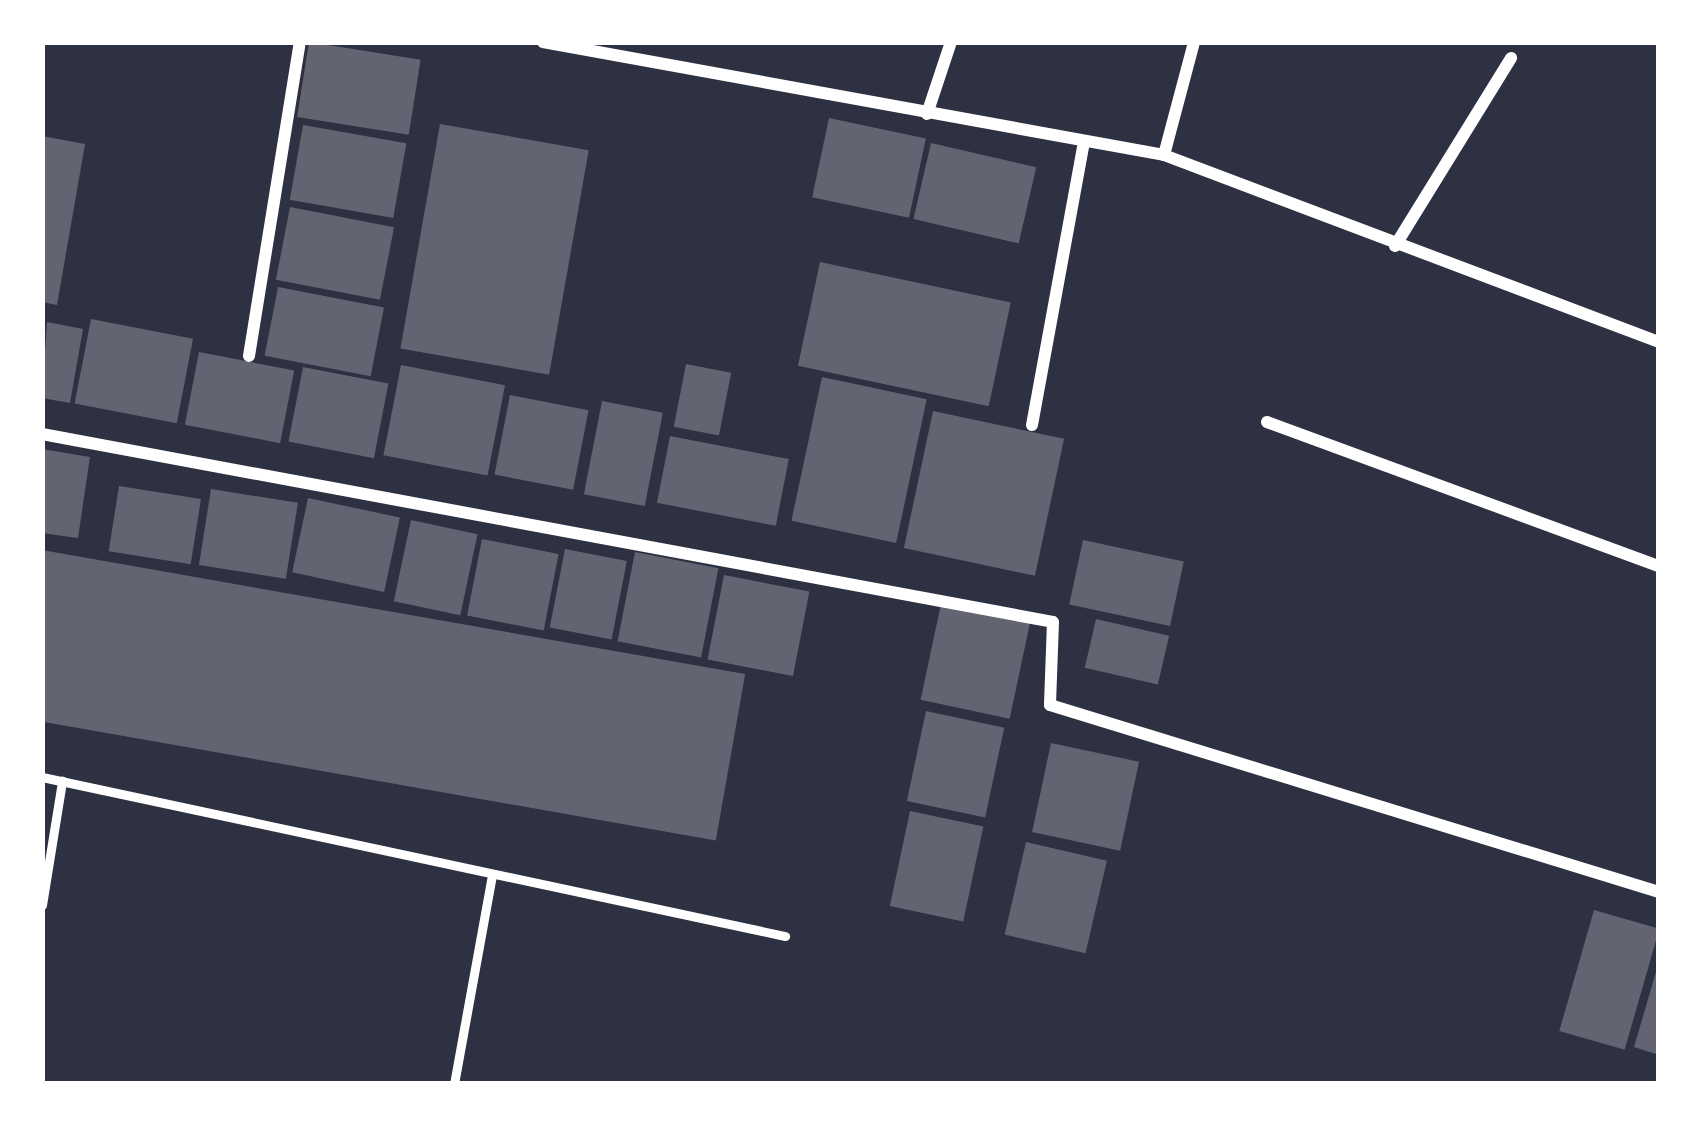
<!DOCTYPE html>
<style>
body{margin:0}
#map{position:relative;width:1701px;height:1126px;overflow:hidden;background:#2d3142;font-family:"Noto Sans",sans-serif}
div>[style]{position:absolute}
.building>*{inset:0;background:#626471;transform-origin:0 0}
.service>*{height:9px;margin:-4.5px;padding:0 4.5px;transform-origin:4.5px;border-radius:4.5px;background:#fff}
.minor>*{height:12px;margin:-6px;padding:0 6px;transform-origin:6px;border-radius:6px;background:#fff}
span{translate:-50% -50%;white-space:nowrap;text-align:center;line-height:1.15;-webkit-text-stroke:10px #fff;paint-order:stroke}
.frame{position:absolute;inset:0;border:45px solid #fff;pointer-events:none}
</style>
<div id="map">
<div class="building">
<div style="left:309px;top:42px;width:113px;height:76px;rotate:9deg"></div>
<div style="left:829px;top:118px;width:99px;height:81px;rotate:12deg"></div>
<div style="left:440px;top:124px;width:151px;height:228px;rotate:10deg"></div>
<div style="left:303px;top:125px;width:105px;height:76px;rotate:10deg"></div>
<div style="clip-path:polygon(42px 136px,85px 144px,57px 305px,42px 302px)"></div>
<div style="left:931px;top:143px;width:108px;height:78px;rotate:13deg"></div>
<div style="left:290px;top:207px;width:106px;height:74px;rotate:11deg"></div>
<div style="left:820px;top:262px;width:195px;height:106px;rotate:12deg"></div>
<div style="left:278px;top:287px;width:108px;height:70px;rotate:11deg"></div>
<div style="left:91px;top:319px;width:104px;height:86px;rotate:11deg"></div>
<div style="clip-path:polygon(47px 322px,83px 329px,70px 403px,42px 398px)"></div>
<div style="left:199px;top:352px;width:97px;height:74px;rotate:11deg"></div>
<div style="left:686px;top:364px;width:46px;height:64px;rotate:11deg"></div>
<div style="left:401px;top:365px;width:106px;height:92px;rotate:11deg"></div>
<div style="left:303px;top:367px;width:87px;height:76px;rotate:11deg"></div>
<div style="left:822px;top:377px;width:107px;height:147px;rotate:12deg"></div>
<div style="left:510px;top:395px;width:80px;height:81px;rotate:11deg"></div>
<div style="left:602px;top:401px;width:62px;height:95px;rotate:11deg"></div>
<div style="left:933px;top:411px;width:134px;height:140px;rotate:12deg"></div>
<div style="left:670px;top:436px;width:121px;height:68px;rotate:11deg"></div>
<div style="clip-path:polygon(42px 449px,90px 457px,78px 538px,42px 533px)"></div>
<div style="left:119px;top:486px;width:83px;height:66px;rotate:9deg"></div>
<div style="left:211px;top:489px;width:88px;height:77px;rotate:9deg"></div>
<div style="left:308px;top:498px;width:94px;height:76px;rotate:12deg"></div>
<div style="left:411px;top:520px;width:68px;height:83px;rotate:12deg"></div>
<div style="left:482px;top:539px;width:78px;height:78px;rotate:11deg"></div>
<div style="left:1083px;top:540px;width:103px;height:66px;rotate:12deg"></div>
<div style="left:565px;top:549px;width:63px;height:80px;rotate:11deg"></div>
<div style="left:42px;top:550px;width:714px;height:169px;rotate:10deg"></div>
<div style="left:635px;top:552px;width:85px;height:91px;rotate:11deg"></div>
<div style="left:724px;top:575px;width:87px;height:86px;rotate:11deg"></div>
<div style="left:941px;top:604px;width:91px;height:98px;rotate:12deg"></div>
<div style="left:1096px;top:619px;width:75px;height:50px;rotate:13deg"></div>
<div style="left:926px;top:711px;width:80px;height:92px;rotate:12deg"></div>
<div style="left:1051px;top:743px;width:90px;height:91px;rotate:12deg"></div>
<div style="left:910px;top:811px;width:75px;height:97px;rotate:12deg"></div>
<div style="left:1026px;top:842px;width:83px;height:95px;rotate:13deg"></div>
<div style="left:1594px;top:910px;width:68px;height:126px;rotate:16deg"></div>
<div style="clip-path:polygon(1658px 965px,1659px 965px,1659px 1055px,1634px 1047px)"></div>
</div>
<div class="service">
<div style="left:42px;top:777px;width:760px;rotate:12.08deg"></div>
<div style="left:42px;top:905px;width:126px;rotate:-80.8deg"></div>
<div style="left:454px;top:1084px;width:213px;rotate:-79.7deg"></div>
</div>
<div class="minor">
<div style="left:543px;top:42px;width:631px;rotate:10.31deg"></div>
<div style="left:1164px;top:155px;width:529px;rotate:20.7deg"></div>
<div style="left:927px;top:114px;width:76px;rotate:-71.6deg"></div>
<div style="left:1164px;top:155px;width:117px;rotate:-75.1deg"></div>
<div style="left:1395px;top:246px;width:221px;rotate:-58.3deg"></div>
<div style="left:249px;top:356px;width:318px;rotate:-80.8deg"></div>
<div style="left:1267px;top:422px;width:418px;rotate:20.2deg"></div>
<div style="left:1032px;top:425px;width:288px;rotate:-79.6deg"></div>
<div style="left:42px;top:434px;width:1028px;rotate:10.53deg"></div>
<div style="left:1053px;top:622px;width:83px;rotate:92.1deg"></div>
<div style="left:1050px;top:705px;width:637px;rotate:17.07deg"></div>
</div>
<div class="frame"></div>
</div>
